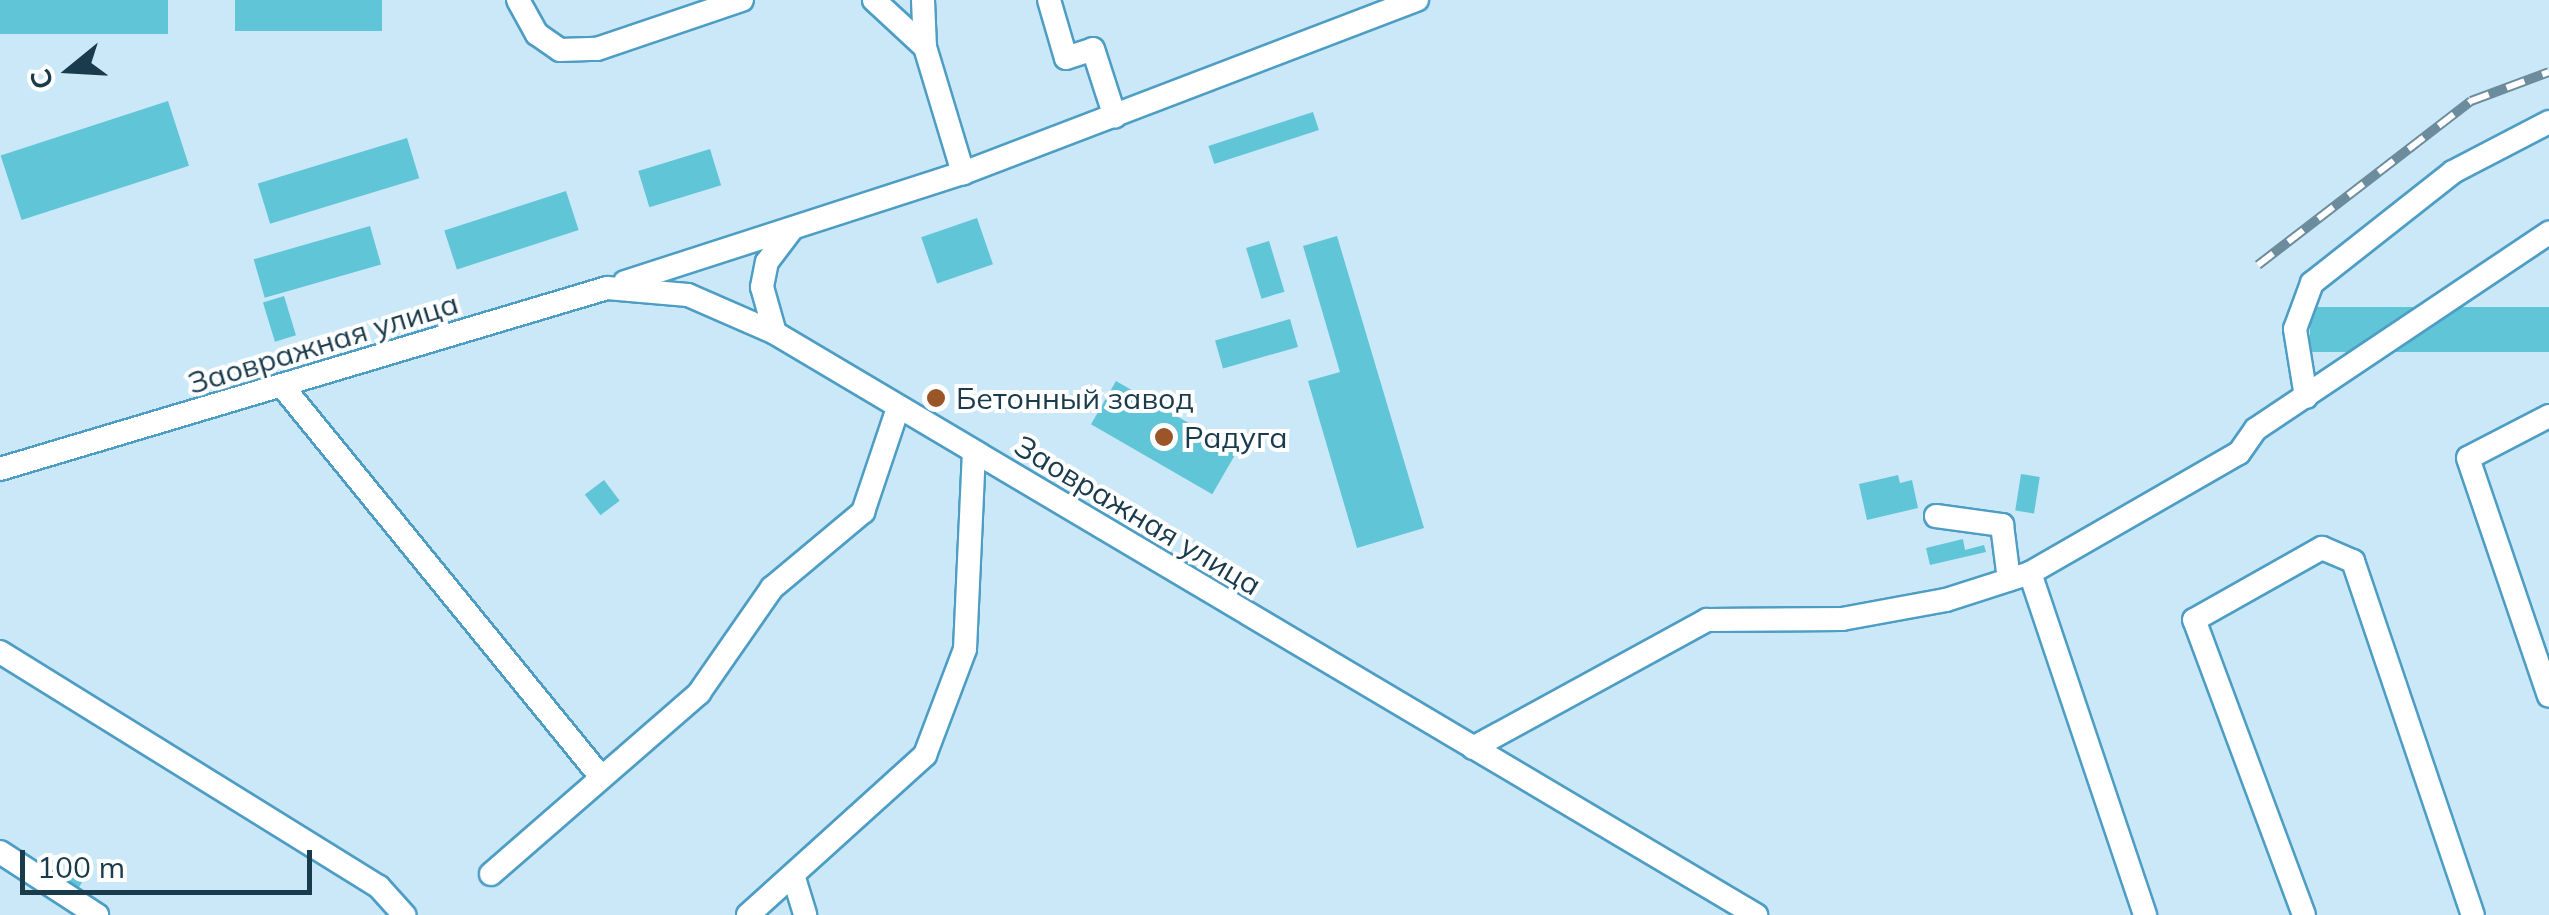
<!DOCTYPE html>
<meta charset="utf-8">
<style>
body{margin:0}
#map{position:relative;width:2549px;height:915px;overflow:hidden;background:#cae8f8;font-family:Mulish,sans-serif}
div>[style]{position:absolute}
.building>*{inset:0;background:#61c5d8;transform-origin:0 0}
.roads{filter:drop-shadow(2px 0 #4d9dc4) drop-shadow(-2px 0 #4d9dc4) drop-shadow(0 2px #4d9dc4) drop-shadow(0 -2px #4d9dc4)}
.minor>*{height:22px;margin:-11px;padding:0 11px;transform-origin:11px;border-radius:11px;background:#fff}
.rail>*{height:10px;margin-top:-5px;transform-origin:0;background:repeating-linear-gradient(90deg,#fff 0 19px,#6c8b9c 0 38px);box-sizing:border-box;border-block:2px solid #6c8b9c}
.dots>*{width:28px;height:28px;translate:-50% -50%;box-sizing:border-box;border:5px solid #fff;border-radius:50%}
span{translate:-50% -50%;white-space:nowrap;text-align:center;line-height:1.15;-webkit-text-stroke:8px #fff;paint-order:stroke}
.street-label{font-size:30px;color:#1a3b4c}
.poi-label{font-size:30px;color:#1a3b4c}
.left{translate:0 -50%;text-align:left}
.north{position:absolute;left:20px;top:20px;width:100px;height:100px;-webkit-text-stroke:8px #fff;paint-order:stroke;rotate:252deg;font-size:28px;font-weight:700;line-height:40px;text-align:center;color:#1a3b4c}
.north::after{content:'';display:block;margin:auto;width:35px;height:45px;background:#1a3b4c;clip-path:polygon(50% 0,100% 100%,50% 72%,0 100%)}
.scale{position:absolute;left:20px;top:850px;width:292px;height:45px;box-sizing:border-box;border:5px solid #1a3b4c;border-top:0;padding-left:12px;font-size:30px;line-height:35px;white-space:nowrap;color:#1a3b4c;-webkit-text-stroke:8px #fff;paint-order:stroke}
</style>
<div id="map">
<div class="building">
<div style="left:0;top:0;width:168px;height:34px"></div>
<div style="left:235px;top:0;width:147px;height:31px"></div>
<div style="left:168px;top:101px;width:68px;height:176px;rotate:72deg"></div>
<div style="left:1313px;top:112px;width:19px;height:110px;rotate:72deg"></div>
<div style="left:407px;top:138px;width:42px;height:156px;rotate:73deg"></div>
<div style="left:710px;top:149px;width:38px;height:75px;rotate:73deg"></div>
<div style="left:566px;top:191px;width:41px;height:128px;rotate:72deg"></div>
<div style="left:977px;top:218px;width:49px;height:59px;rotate:71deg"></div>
<div style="left:370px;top:226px;width:40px;height:121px;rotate:74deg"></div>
<div style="clip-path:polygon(1337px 236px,1424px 528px,1357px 548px,1308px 381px,1340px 372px,1303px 246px)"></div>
<div style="left:1269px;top:241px;width:53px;height:24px;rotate:73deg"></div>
<div style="left:284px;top:296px;width:41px;height:22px;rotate:73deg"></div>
<div style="left:2549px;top:307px;width:45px;height:239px;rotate:90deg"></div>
<div style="left:1290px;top:319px;width:29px;height:78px;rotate:74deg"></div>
<div style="left:1116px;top:381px;width:140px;height:50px;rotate:30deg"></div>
<div style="left:2021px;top:474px;width:19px;height:37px;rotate:9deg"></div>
<div style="clip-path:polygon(1898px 475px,1900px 483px,1912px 480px,1918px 508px,1867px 520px,1859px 484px)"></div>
<div style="left:604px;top:480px;width:26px;height:24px;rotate:53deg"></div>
<div style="clip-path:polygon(1963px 539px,1965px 550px,1984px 545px,1986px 552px,1930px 565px,1926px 548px)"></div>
<div style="left:72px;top:866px;width:17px;height:22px;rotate:31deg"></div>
</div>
<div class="roads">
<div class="minor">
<div style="left:518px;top:0;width:39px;rotate:61deg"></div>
<div style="left:537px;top:34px;width:28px;rotate:35deg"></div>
<div style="left:560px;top:50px;width:37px;rotate:-2deg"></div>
<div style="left:597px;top:49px;width:153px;rotate:-18.7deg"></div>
<div style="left:874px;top:0;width:69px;rotate:42.7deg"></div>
<div style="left:923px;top:0;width:47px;rotate:87.6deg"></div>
<div style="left:925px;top:47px;width:132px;rotate:73.2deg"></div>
<div style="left:1049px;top:0;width:60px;rotate:73.7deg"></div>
<div style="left:1066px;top:58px;width:28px;rotate:-18deg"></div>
<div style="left:1093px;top:49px;width:71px;rotate:72.1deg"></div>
<div style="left:625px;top:282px;width:355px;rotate:-17.9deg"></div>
<div style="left:963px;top:173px;width:486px;rotate:-20.9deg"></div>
<div style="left:775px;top:333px;width:48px;rotate:-105.8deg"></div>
<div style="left:762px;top:287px;width:25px;rotate:-79deg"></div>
<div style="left:767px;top:262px;width:40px;rotate:-53deg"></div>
<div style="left:283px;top:387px;width:503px;rotate:50.81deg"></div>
<div style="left:2306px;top:397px;width:69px;rotate:-99.2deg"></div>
<div style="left:2295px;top:329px;width:49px;rotate:-69.7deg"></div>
<div style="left:2312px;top:283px;width:179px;rotate:-38.2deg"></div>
<div style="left:2453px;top:172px;width:108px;rotate:-27.5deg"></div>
<div style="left:2549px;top:416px;width:91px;rotate:152.6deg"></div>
<div style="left:2468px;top:458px;width:251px;rotate:71.2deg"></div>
<div style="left:0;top:469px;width:633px;rotate:-16.6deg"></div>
<div style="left:607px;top:288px;width:81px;rotate:4.9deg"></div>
<div style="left:688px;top:295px;width:95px;rotate:23.6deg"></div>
<div style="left:775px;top:333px;width:1141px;rotate:30.68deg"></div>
<div style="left:1936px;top:516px;width:67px;rotate:7.8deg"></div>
<div style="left:2002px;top:525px;width:55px;rotate:82.7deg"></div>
<div style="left:2030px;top:573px;width:361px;rotate:71.4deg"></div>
<div style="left:0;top:652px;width:446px;rotate:31.8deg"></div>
<div style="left:379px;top:887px;width:38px;rotate:48deg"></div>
<div style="left:1473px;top:748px;width:267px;rotate:-28.7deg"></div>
<div style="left:1707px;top:620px;width:135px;rotate:-0.4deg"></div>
<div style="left:1842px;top:619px;width:106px;rotate:-10.4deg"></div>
<div style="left:1946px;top:600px;width:88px;rotate:-17.8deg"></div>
<div style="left:2030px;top:573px;width:241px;rotate:-29.9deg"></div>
<div style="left:2239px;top:453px;width:29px;rotate:-55deg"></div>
<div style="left:2256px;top:429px;width:353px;rotate:-33.8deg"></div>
<div style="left:0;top:852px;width:116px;rotate:33deg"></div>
<div style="left:491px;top:874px;width:276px;rotate:-41deg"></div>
<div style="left:699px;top:693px;width:128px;rotate:-55.2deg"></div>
<div style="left:772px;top:588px;width:119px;rotate:-39.9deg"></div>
<div style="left:863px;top:512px;width:110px;rotate:-71.4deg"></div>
<div style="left:794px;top:878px;width:39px;rotate:73deg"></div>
<div style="left:748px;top:915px;width:239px;rotate:-42.1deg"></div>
<div style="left:925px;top:755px;width:113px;rotate:-69.3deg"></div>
<div style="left:965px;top:649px;width:196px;rotate:-87.4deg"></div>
<div style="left:2304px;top:915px;width:315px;rotate:-110.4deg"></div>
<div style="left:2194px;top:620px;width:147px;rotate:-29.4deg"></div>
<div style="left:2322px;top:548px;width:34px;rotate:23deg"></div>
<div style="left:2353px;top:561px;width:374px;rotate:71.3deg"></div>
</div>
</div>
<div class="rail">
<div style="left:2258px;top:265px;width:269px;rotate:-37.6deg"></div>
<div style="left:2471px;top:101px;width:83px;rotate:-20.4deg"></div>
</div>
<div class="dots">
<div style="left:936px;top:398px;background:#9a5629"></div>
<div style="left:1164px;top:437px;background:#9a5629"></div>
</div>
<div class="street-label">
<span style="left:323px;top:343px;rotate:-17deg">Заовражная улица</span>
<span style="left:1138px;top:515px;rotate:31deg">Заовражная улица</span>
</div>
<div class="poi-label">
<span class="left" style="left:956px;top:398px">Бетонный завод</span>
<span class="left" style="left:1184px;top:437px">Радуга</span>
</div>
<div class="north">С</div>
<div class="scale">100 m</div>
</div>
